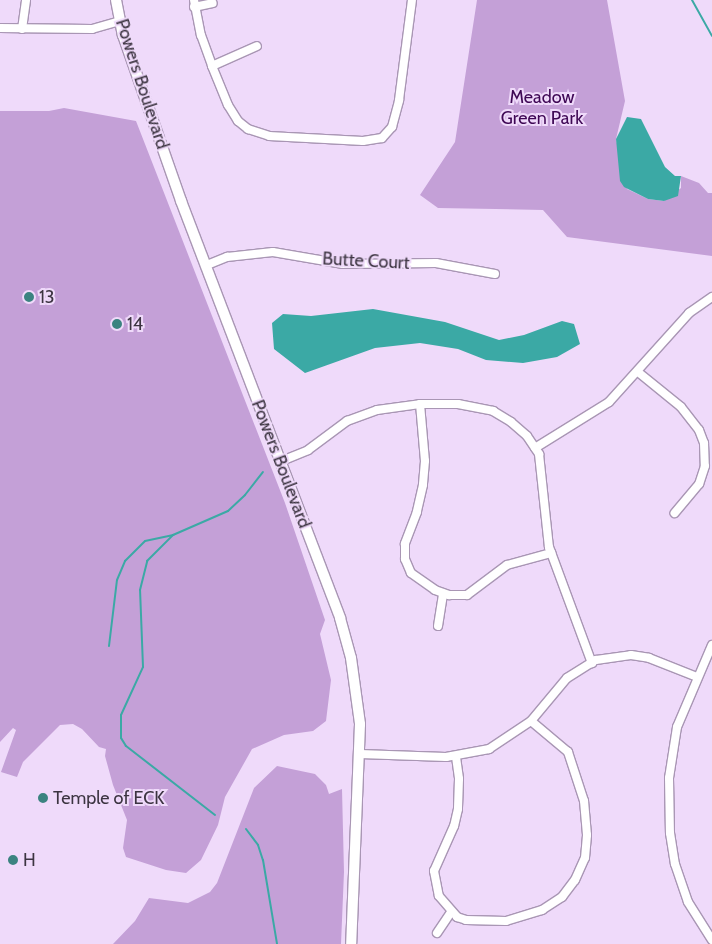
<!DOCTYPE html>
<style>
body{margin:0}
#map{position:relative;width:712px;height:944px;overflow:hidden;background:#efdafa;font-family:Cabin,sans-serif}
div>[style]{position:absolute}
.green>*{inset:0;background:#c4a0d7}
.water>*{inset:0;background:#3ba9a5}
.stream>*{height:2px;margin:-1px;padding:0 1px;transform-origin:1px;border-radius:1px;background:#3ba9a5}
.roads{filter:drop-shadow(1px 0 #a996b4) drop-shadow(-1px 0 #a996b4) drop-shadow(0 1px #a996b4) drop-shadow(0 -1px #a996b4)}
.minor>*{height:8px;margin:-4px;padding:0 4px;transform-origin:4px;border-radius:4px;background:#fff}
.major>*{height:10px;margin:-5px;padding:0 5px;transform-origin:5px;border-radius:5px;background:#fff}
.dots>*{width:14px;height:14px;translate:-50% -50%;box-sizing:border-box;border:2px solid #efdafa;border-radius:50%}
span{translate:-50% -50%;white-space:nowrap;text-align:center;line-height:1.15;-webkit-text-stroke:4px #efdafa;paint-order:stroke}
.street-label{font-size:18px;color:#3c3441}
.park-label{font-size:18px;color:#3f0855}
.poi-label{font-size:18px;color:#3c3441}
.left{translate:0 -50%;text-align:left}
</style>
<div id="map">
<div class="green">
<div style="clip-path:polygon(477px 0,607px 0,625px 101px,616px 139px,627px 189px,648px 199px,664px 201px,681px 188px,681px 176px,699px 183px,708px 193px,712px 193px,712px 256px,567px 237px,543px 210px,438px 208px,420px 195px,455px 142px)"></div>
<div style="clip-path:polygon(64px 108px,136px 121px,285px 503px,325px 620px,320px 634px,331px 680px,326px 721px,313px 731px,284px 735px,252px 749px,225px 797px,218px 825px,201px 860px,186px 873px,166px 870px,126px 857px,123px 848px,127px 820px,113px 785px,105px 756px,106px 749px,99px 747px,82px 729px,73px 724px,60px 725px,23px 762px,17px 777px,1px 772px,16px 730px,13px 728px,0 742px,0 111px,49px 111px)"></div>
<div style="clip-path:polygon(277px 766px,315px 774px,326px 785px,329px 794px,342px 789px,344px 872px,341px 944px,113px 944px,135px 921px,149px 898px,188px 903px,210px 892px,217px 883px,254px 788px)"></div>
</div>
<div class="water">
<div style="clip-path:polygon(627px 117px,641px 119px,665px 167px,675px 176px,681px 176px,678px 196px,664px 201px,648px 199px,624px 187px,620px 181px,616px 139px)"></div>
<div style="clip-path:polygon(373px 309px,445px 322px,499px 340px,524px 335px,562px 321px,574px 324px,580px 344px,557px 357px,523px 363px,486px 360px,458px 349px,420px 343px,375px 348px,305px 373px,274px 349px,272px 323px,283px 314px,311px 316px)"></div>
</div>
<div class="stream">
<div style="left:692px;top:0;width:41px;rotate:60.9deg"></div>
<div style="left:109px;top:646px;width:66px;rotate:-83.1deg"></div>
<div style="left:117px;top:580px;width:21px;rotate:-67deg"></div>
<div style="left:125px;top:561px;width:28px;rotate:-45deg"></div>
<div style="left:145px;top:541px;width:29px;rotate:-12deg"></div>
<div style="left:215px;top:815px;width:113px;rotate:-142.2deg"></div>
<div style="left:126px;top:746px;width:9px;rotate:-122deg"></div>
<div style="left:121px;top:738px;width:23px;rotate:-90deg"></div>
<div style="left:121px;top:715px;width:53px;rotate:-65.4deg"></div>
<div style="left:143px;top:667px;width:77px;rotate:-92.2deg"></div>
<div style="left:140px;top:590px;width:30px;rotate:-76deg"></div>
<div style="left:147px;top:561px;width:37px;rotate:-45deg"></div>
<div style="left:173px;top:535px;width:60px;rotate:-23.6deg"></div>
<div style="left:228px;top:511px;width:23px;rotate:-43deg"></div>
<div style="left:245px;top:495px;width:29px;rotate:-52deg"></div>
<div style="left:246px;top:829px;width:20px;rotate:53deg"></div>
<div style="left:258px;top:845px;width:16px;rotate:72deg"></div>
<div style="left:263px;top:860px;width:85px;rotate:80.5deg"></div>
</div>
<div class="roads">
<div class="minor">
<div style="left:194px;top:0;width:36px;rotate:79deg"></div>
<div style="left:201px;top:35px;width:33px;rotate:70deg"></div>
<div style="left:212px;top:66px;width:42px;rotate:67.7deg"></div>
<div style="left:228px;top:105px;width:19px;rotate:58deg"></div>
<div style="left:238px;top:121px;width:13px;rotate:39deg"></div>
<div style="left:248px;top:129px;width:22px;rotate:18deg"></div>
<div style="left:269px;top:136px;width:94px;rotate:3deg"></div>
<div style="left:363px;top:141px;width:19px;rotate:-9deg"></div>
<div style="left:382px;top:138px;width:15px;rotate:-48deg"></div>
<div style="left:392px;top:127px;width:28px;rotate:-75deg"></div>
<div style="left:399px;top:100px;width:101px;rotate:-82.6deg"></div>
<div style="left:194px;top:7px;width:19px;rotate:-12deg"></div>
<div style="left:0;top:28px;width:92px;rotate:0.6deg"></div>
<div style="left:92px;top:29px;width:29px;rotate:-16deg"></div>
<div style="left:22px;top:29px;width:29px;rotate:-82deg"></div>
<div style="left:212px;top:66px;width:49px;rotate:-24deg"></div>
<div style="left:207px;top:265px;width:22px;rotate:-22deg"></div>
<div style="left:227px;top:257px;width:46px;rotate:-6.2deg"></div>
<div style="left:273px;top:252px;width:71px;rotate:9.7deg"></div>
<div style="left:343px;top:264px;width:93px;rotate:-0.6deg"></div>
<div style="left:436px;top:263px;width:60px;rotate:10.6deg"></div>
<div style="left:638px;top:372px;width:55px;rotate:39.1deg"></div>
<div style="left:681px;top:407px;width:29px;rotate:52deg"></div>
<div style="left:699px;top:430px;width:14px;rotate:69deg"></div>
<div style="left:704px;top:443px;width:23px;rotate:88deg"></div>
<div style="left:705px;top:466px;width:19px;rotate:108deg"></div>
<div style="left:699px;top:484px;width:38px;rotate:130deg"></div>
<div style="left:420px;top:404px;width:57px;rotate:85deg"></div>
<div style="left:425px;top:461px;width:24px;rotate:95deg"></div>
<div style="left:423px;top:485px;width:28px;rotate:103deg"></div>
<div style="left:417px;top:512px;width:34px;rotate:111deg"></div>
<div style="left:405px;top:544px;width:15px;rotate:90deg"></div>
<div style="left:405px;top:559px;width:15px;rotate:67deg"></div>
<div style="left:411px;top:573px;width:29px;rotate:35deg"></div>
<div style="left:435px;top:590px;width:15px;rotate:20deg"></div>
<div style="left:449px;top:595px;width:18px"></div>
<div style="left:467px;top:595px;width:50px;rotate:-36.9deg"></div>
<div style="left:507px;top:565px;width:46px;rotate:-15.3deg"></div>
<div style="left:535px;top:448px;width:87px;rotate:-31.9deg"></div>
<div style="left:609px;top:402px;width:120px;rotate:-48deg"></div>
<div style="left:689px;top:313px;width:28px;rotate:-35deg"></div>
<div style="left:279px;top:462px;width:31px;rotate:-22deg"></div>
<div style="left:308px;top:450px;width:49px;rotate:-36.6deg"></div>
<div style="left:347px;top:421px;width:32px;rotate:-20deg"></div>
<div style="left:377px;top:410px;width:43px;rotate:-7.9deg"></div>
<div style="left:420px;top:404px;width:38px"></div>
<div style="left:458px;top:404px;width:36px;rotate:11deg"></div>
<div style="left:493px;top:411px;width:21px;rotate:31deg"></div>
<div style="left:511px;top:422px;width:21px;rotate:41deg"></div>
<div style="left:527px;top:436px;width:22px;rotate:56deg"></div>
<div style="left:539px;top:454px;width:94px;rotate:83.9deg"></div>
<div style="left:549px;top:547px;width:124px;rotate:69.7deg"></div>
<div style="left:438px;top:626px;width:33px;rotate:-81deg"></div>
<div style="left:712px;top:645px;width:89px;rotate:113.1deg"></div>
<div style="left:677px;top:727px;width:52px;rotate:98.9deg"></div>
<div style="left:669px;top:778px;width:55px;rotate:89deg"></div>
<div style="left:670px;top:833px;width:31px;rotate:81deg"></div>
<div style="left:675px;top:864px;width:40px;rotate:71.1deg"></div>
<div style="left:688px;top:902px;width:45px;rotate:57.7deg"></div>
<div style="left:360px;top:754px;width:86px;rotate:2deg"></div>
<div style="left:446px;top:757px;width:44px;rotate:-10.5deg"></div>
<div style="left:489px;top:749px;width:50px;rotate:-33.7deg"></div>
<div style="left:531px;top:721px;width:56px;rotate:-50.1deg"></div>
<div style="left:567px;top:678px;width:34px;rotate:-32deg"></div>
<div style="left:596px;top:660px;width:35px;rotate:-8deg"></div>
<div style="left:631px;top:655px;width:18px;rotate:9deg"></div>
<div style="left:649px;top:658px;width:52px;rotate:21.6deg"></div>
<div style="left:456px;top:757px;width:22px;rotate:82deg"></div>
<div style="left:459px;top:779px;width:30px;rotate:92deg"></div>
<div style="left:458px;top:809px;width:17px;rotate:103deg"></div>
<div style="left:454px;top:826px;width:49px;rotate:114deg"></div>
<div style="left:434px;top:871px;width:25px;rotate:79deg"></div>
<div style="left:439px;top:896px;width:28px;rotate:49deg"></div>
<div style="left:457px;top:917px;width:9px;rotate:18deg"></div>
<div style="left:466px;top:920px;width:40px;rotate:1.4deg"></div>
<div style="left:506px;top:921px;width:38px;rotate:-17deg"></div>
<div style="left:542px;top:910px;width:24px;rotate:-33deg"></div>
<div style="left:562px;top:897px;width:21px;rotate:-53deg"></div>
<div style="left:575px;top:880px;width:24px;rotate:-66deg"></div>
<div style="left:585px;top:858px;width:23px;rotate:-85deg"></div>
<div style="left:587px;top:835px;width:34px;rotate:-95deg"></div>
<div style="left:584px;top:801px;width:52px;rotate:-108.1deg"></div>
<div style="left:568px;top:752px;width:48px;rotate:-140deg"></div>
<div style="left:437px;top:933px;width:25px;rotate:-56deg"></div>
</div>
<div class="major">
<div style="left:116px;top:0;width:36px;rotate:79deg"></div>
<div style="left:123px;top:35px;width:176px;rotate:70.7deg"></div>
<div style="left:181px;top:201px;width:446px;rotate:69.1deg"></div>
<div style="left:340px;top:618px;width:41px;rotate:74.6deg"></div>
<div style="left:351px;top:658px;width:67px;rotate:82.2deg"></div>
<div style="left:360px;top:724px;width:220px;rotate:92.3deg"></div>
</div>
</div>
<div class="dots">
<div style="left:29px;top:297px;background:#3b8380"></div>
<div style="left:117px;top:324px;background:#3b8380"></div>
<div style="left:43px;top:798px;background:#3b8380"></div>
<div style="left:13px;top:860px;background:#3b8380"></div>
</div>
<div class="street-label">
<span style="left:142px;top:84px;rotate:72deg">Powers Boulevard</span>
<span style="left:366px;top:261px;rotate:3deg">Butte Court</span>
<span style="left:281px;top:464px;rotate:69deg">Powers Boulevard</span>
</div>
<div class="park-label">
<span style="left:542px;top:108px">Meadow<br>Green Park</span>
</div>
<div class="poi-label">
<span class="left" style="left:39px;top:297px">13</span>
<span class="left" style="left:127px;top:324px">14</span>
<span class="left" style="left:53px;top:798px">Temple of ECK</span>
<span class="left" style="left:23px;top:860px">H</span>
</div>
</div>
